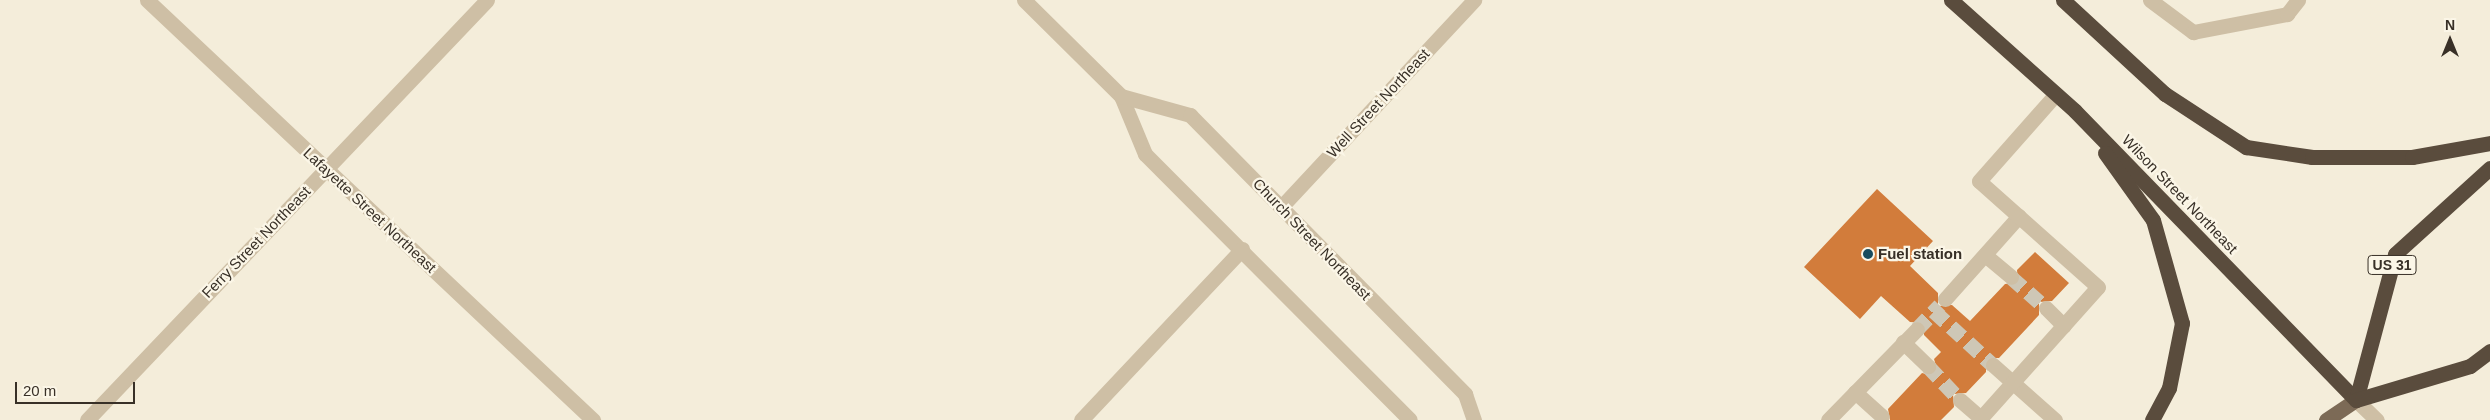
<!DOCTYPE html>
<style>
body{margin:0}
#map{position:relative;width:2490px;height:420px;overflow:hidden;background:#f4edda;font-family:Helvetica,sans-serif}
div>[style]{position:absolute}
.building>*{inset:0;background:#d27c3b}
.minor-tunnel>*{height:15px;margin-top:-7.5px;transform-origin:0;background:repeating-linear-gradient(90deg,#cec7b6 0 15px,transparent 0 23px)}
.minor>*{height:15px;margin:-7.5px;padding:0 7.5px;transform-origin:7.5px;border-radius:7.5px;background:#cebfa5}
.major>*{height:15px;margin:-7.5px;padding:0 7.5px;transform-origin:7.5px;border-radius:7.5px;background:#7c6a56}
.highway>*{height:15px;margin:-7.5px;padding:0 7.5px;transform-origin:7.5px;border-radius:7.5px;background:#5a4c3d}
.dots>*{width:14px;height:14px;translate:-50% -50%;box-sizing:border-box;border:2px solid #fbf6e7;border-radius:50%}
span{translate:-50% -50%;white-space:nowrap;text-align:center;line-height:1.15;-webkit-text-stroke:4.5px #fbf6e7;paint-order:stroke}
.shield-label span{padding:1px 4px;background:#fbf6e7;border:1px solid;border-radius:4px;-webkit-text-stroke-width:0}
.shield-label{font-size:14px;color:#383027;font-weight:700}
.street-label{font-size:15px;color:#383027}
.poi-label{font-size:15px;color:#383027;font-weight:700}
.left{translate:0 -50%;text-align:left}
.north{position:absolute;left:2425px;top:15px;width:50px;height:50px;-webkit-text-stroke:4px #fbf6e7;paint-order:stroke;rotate:0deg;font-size:14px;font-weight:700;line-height:20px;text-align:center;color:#383027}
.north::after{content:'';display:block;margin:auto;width:18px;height:22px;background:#383027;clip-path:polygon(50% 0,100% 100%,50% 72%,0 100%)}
.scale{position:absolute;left:15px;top:382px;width:120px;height:22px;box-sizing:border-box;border:2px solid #383027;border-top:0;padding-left:6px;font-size:15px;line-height:18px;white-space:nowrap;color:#383027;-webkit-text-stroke:4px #fbf6e7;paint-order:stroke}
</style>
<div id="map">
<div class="building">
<div style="clip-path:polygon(1877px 189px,1933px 241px,1910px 266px,1938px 293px,1938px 306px,1952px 305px,1970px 321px,2005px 284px,2018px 283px,2017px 270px,2035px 252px,2069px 283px,2052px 301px,2039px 302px,2039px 315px,1999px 358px,1986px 358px,1986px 372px,1966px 393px,1953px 394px,1954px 407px,1941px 420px,1890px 420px,1888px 409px,1922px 373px,1930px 375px,1937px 369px,1934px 359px,1941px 352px,1924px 335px,1924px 323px,1910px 322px,1881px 296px,1860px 319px,1804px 267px)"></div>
</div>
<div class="minor-tunnel">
<div style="left:2011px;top:277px;width:47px;rotate:41.5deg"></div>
<div style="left:1934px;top:311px;width:80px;rotate:42.5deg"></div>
<div style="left:1917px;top:329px;width:33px;rotate:-46deg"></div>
<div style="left:1928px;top:366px;width:47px;rotate:46.7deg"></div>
</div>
<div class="minor">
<div style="left:147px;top:0;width:613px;rotate:43.28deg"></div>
<div style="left:1024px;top:0;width:136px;rotate:44.7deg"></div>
<div style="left:1121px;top:96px;width:63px;rotate:67.5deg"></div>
<div style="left:1145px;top:154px;width:375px;rotate:45.1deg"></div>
<div style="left:2150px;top:0;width:54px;rotate:36.7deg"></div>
<div style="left:2193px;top:32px;width:96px;rotate:-10.8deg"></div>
<div style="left:2287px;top:14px;width:18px;rotate:-52deg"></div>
<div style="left:1121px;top:96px;width:72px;rotate:15.4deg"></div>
<div style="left:1190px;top:115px;width:392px;rotate:45.4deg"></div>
<div style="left:1465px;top:394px;width:28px;rotate:71deg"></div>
<div style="left:1282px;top:206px;width:282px;rotate:-47deg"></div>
<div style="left:1985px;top:255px;width:34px;rotate:40deg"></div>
<div style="left:1945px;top:299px;width:111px;rotate:-48.3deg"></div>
<div style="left:2046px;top:308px;width:25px;rotate:45deg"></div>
<div style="left:1903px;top:342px;width:35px;rotate:44deg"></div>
<div style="left:1993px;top:365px;width:83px;rotate:41.6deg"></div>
<div style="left:1855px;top:392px;width:36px;rotate:42deg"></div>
<div style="left:1960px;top:400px;width:28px;rotate:41deg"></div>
<div style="left:2356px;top:400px;width:29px;rotate:44deg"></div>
<div style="left:87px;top:420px;width:580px;rotate:-46.4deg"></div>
<div style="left:1081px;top:420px;width:235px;rotate:-46.7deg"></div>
<div style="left:1828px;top:420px;width:127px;rotate:-45.6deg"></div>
<div style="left:1979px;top:420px;width:178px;rotate:-48.2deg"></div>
<div style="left:2098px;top:287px;width:159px;rotate:-138.3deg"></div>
<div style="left:1979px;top:181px;width:116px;rotate:-48.5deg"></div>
</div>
<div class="major">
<div style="left:2326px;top:420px;width:36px;rotate:-34deg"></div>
</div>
<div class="highway">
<div style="left:1951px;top:0;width:166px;rotate:41.8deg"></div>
<div style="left:2075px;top:111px;width:403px;rotate:45.8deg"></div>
<div style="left:2063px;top:0;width:139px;rotate:42.7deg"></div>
<div style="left:2165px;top:94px;width:97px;rotate:33.2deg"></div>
<div style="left:2246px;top:147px;width:67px;rotate:8.6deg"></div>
<div style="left:2312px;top:157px;width:100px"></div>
<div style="left:2412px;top:157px;width:79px;rotate:-10.2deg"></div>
<div style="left:2105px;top:153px;width:82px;rotate:54.4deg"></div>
<div style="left:2153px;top:220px;width:107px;rotate:74.3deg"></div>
<div style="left:2182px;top:323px;width:66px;rotate:101.3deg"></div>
<div style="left:2169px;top:388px;width:36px;rotate:118deg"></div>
<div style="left:2356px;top:400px;width:151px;rotate:-75deg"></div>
<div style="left:2395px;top:254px;width:128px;rotate:-42.2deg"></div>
<div style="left:2356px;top:400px;width:119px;rotate:-16.6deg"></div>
<div style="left:2470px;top:366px;width:25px;rotate:-37deg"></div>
</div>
<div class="dots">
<div style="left:1868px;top:254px;background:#184c5e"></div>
</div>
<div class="shield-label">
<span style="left:2392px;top:265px">US 31</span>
</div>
<div class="street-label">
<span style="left:1378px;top:103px;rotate:-47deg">Well Street Northeast</span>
<span style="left:2180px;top:194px;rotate:46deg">Wilson Street Northeast</span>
<span style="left:370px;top:210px;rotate:43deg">Lafayette Street Northeast</span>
<span style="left:1312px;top:239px;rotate:46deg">Church Street Northeast</span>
<span style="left:256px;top:242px;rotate:-46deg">Ferry Street Northeast</span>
</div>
<div class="poi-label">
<span class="left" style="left:1878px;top:254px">Fuel station</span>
</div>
<div class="north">N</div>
<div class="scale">20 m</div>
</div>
